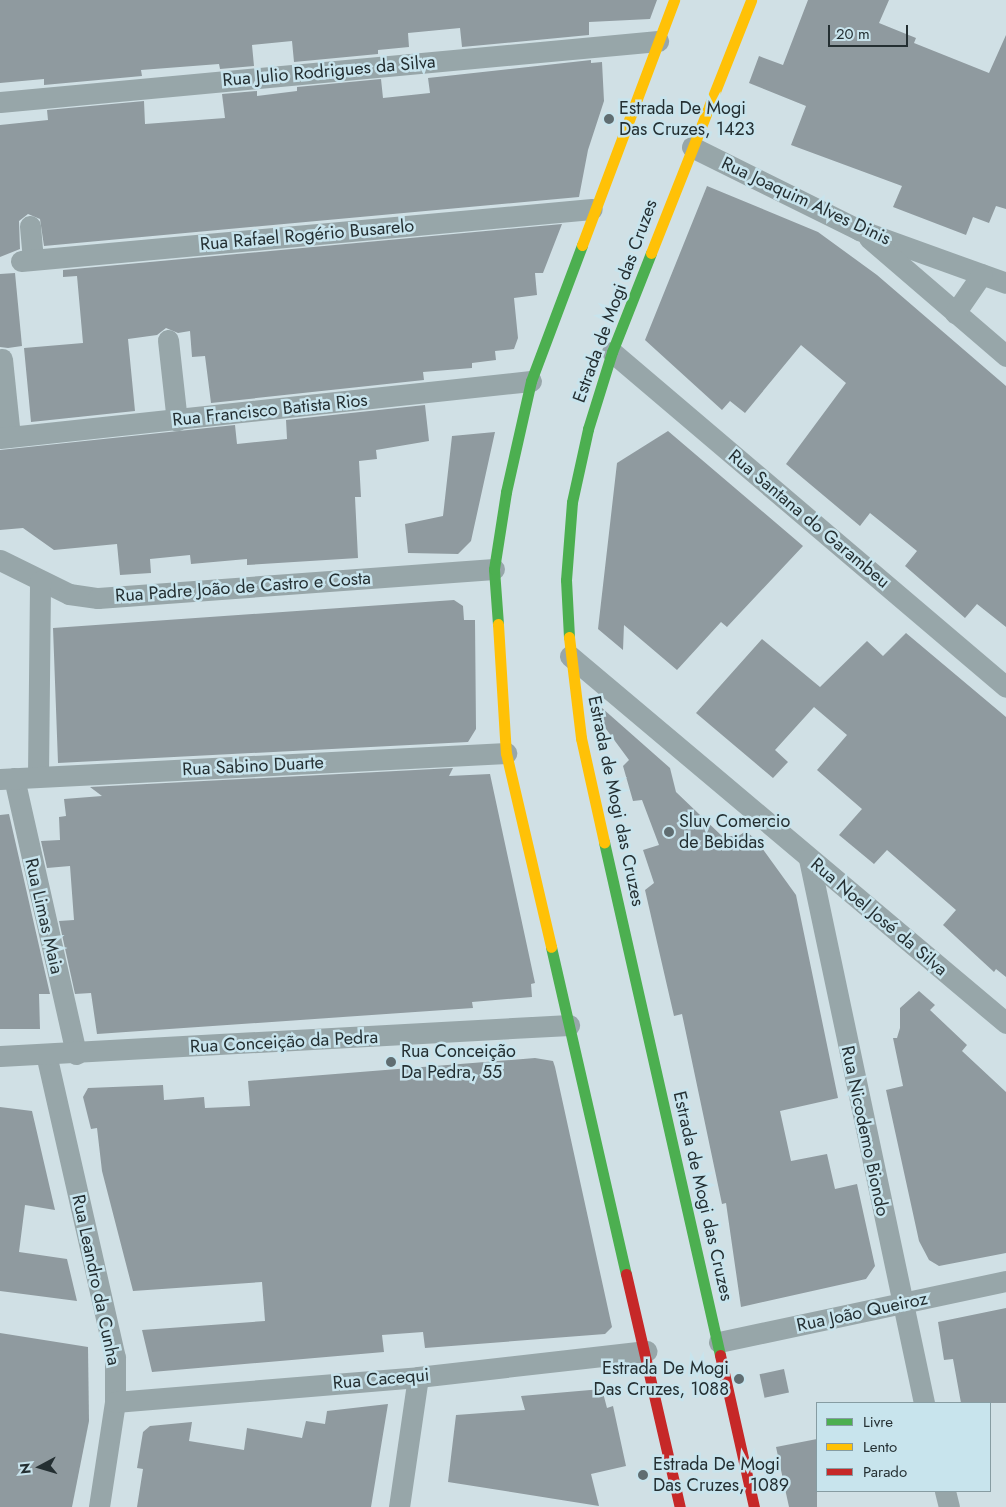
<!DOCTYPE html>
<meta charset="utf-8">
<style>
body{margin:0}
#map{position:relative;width:1006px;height:1507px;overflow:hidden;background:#d0e0e5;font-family:Jost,sans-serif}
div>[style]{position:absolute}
.building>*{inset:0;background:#8f9a9f;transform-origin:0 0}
.street>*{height:21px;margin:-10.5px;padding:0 10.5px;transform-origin:10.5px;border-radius:10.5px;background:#97a6a9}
.fast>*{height:11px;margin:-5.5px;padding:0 5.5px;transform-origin:5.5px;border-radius:5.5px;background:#4caf50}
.slow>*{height:11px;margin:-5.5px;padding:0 5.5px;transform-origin:5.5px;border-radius:5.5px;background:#ffc107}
.jam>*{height:11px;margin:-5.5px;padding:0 5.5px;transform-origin:5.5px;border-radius:5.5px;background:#c62828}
.dots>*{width:14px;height:14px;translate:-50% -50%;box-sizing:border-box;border:2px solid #c8e4ed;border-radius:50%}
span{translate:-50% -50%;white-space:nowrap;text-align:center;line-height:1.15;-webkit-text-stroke:5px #c8e4ed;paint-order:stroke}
.street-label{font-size:18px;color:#242f32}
.poi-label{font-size:18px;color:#242f32}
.left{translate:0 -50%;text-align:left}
.right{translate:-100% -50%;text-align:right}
.legend{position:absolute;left:816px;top:1402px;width:175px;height:90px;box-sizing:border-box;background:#c8e4ed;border:1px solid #869ca2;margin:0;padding:6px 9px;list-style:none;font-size:15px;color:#242f32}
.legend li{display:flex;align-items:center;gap:10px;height:25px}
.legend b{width:25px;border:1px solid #869ca2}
.north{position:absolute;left:15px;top:1442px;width:50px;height:50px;-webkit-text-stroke:4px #c8e4ed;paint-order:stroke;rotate:264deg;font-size:14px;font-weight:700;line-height:20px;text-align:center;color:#242f32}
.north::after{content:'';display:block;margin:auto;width:18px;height:22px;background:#242f32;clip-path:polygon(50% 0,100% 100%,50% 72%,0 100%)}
.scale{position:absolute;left:828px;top:25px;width:80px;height:22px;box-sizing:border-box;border:2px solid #242f32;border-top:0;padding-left:6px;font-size:15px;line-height:18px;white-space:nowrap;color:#242f32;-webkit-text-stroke:4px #c8e4ed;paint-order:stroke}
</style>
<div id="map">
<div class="building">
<div style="clip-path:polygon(0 0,657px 0,650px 19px,589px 22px,589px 35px,462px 47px,460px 28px,408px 33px,409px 47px,378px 50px,378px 54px,294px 62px,292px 41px,252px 45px,254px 66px,220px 69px,219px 64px,141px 70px,142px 76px,44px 85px,44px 79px,0 83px)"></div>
<div style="clip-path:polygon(808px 0,889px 0,879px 23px,916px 38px,914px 43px,989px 73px,1006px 35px,1006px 209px,996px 206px,989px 223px,973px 217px,966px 235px,893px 207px,902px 186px,791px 145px,806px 106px,749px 83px,759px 56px,783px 65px)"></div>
<div style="clip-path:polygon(591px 60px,591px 63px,602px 62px,604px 101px,588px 150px,579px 197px,44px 246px,40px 219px,28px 214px,19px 221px,20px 249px,0 257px,0 125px,48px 120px,47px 110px,144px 101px,145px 124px,225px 118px,222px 94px,257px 91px,257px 96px,297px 91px,297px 87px,381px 79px,383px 98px,430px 93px,428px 78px)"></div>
<div style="clip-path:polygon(707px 186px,818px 232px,877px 275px,1006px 386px,1006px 627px,977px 604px,965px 618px,905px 566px,917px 551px,870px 513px,860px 526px,786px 464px,846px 383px,801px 345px,745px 413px,730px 401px,722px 410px,645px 340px)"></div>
<div style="clip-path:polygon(562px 224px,543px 273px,535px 273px,537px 295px,514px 298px,518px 338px,514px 349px,495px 351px,496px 360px,472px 363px,472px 368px,423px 372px,424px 380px,211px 403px,205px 356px,192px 357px,190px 331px,178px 333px,166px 328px,157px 335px,128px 339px,135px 411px,31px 422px,24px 348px,83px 343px,77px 276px,63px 277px,63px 270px)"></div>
<div style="clip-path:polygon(15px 273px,22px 346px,8px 348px,0 347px,0 274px)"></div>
<div style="clip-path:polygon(425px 405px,429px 441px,376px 450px,377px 459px,359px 461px,361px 497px,355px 497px,358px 558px,247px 565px,247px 559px,191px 564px,190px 555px,150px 559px,151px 573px,120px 575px,117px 544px,54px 550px,23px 528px,0 530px,0 450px,235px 425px,237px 444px,287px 439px,286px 420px)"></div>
<div style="clip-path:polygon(668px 431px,803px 546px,727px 627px,721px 622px,677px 670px,624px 625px,623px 650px,598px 629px,617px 463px)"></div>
<div style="clip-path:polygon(495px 432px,471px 541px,458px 554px,408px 553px,405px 524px,443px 516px,452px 436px)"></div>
<div style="clip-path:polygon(454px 600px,463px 606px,464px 620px,475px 620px,476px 729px,468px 742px,58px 763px,53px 628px)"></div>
<div style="clip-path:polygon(906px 633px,1006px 717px,1006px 977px,996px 969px,994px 972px,943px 925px,956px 910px,887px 850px,874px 864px,839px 835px,862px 809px,817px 770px,847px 735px,814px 707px,775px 750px,788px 762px,773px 778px,696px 713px,762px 639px,820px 687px,867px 641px,883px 656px)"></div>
<div style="clip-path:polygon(602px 708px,670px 768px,676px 792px,723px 837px,740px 835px,746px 831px,757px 841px,796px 895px,838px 1098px,780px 1111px,791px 1161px,827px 1154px,835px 1189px,857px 1184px,875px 1266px,866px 1279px,741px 1307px,726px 1203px,722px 1204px,682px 1014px,674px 1016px,645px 890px,654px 883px,643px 850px,659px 845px,642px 800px,633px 801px,623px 766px,629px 760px,595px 714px)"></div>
<div style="clip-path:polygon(453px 768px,449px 776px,490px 774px,535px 983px,531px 984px,532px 997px,472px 1002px,473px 1008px,97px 1034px,91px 993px,75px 994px,59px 921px,74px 920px,70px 866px,47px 868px,41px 841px,60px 840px,59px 817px,66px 816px,64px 799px,102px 796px,90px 787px)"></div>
<div style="clip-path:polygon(9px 814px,50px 994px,39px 994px,40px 1029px,0 1029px,0 815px)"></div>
<div style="clip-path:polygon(919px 991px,935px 1005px,930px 1010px,967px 1045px,962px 1051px,1006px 1092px,1006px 1253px,939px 1266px,929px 1260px,919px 1241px,886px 1090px,903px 1086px,893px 1038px,897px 1038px,900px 1028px,900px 1008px)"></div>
<div style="clip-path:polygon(535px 1058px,553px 1061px,555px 1067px,612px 1327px,605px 1334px,425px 1348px,423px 1332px,382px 1335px,384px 1352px,152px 1372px,142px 1330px,265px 1321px,262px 1282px,133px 1291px,102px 1171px,97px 1128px,91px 1129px,83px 1097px,88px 1088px,163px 1085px,164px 1100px,204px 1097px,205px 1108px,250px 1106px,248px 1081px)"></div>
<div style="clip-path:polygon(0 1107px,32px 1111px,55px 1210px,25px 1205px,19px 1252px,67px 1259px,77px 1301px,0 1291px)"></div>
<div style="clip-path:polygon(1006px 1308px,1006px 1403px,961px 1403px,953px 1359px,944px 1360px,938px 1322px)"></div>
<div style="clip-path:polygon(0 1333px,88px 1347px,89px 1421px,72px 1507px,0 1507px)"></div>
<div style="left:784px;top:1369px;width:24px;height:25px;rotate:78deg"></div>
<div style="clip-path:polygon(602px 1389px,607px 1408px,613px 1406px,626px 1466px,591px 1474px,599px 1506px,448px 1482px,456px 1415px,525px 1410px,521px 1396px)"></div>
<div style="clip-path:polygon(388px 1404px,371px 1507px,137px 1507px,143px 1469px,137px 1468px,143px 1432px,150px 1426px,192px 1422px,189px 1441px,244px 1450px,247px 1428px,302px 1438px,306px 1421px,325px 1424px,327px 1411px)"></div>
<div style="clip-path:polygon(817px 1439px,817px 1507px,789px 1507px,776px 1447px)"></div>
</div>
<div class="street">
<div style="left:0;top:102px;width:661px;rotate:-5.3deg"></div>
<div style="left:692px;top:147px;width:186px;rotate:26.4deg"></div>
<div style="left:859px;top:230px;width:156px;rotate:19.8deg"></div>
<div style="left:30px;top:226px;width:33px;rotate:85deg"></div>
<div style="left:869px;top:238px;width:181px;rotate:40.7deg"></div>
<div style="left:21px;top:261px;width:573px;rotate:-5.2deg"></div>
<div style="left:955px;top:313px;width:47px;rotate:-55.3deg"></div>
<div style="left:168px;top:340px;width:81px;rotate:83.7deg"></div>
<div style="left:612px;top:352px;width:517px;rotate:40.37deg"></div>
<div style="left:2px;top:359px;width:78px;rotate:84.1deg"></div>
<div style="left:0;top:438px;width:534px;rotate:-6.13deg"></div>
<div style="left:0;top:560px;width:77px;rotate:26.2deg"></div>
<div style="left:69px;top:594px;width:29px;rotate:8deg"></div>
<div style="left:98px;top:598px;width:397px;rotate:-4.2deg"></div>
<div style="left:570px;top:656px;width:570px;rotate:40.09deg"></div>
<div style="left:38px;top:776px;width:195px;rotate:-89.4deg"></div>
<div style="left:14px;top:778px;width:283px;rotate:77.3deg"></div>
<div style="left:0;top:779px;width:507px;rotate:-2.94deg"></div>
<div style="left:809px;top:859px;width:556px;rotate:78.06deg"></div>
<div style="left:46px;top:1054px;width:311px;rotate:77.2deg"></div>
<div style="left:115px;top:1357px;width:45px;rotate:90deg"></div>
<div style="left:115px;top:1402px;width:106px;rotate:98.7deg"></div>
<div style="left:0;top:1056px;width:570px;rotate:-3.12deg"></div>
<div style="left:719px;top:1342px;width:293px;rotate:-12deg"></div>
<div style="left:115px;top:1402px;width:304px;rotate:-4.7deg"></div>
<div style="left:418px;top:1377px;width:230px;rotate:-6.5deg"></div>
<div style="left:945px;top:1491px;width:16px;rotate:76deg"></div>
<div style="left:399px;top:1507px;width:131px;rotate:-81.7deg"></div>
</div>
<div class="fast">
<div style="left:498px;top:624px;width:55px;rotate:-94.2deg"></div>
<div style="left:494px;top:569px;width:78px;rotate:-81.1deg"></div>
<div style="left:506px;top:492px;width:114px;rotate:-77.3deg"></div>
<div style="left:531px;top:381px;width:145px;rotate:-69.4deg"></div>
<div style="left:569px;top:637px;width:57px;rotate:-93deg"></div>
<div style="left:566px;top:580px;width:78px;rotate:-85.6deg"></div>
<div style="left:572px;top:502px;width:75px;rotate:-77.6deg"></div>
<div style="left:588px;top:429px;width:81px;rotate:-72.7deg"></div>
<div style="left:612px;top:352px;width:106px;rotate:-68.5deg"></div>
<div style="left:604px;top:842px;width:526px;rotate:77.26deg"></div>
<div style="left:551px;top:947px;width:335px;rotate:77.1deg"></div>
</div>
<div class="slow">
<div style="left:582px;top:245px;width:262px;rotate:-69.4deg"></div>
<div style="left:651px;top:253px;width:272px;rotate:-68.4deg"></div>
<div style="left:498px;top:624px;width:129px;rotate:86.5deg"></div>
<div style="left:506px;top:753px;width:199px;rotate:76.9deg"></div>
<div style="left:569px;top:637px;width:102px;rotate:83.2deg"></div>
<div style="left:581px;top:738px;width:107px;rotate:77.5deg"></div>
</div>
<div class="jam">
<div style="left:626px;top:1274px;width:239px;rotate:77deg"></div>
<div style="left:720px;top:1355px;width:156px;rotate:77.4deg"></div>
</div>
<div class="dots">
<div style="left:609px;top:119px;background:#606d71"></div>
<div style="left:669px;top:832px;background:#606d71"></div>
<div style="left:391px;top:1062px;background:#606d71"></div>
<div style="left:739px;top:1379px;background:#606d71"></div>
<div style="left:643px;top:1475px;background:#606d71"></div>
</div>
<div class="street-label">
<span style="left:329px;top:71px;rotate:-5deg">Rua Julio Rodrigues da Silva</span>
<span style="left:806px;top:201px;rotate:25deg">Rua Joaquim Alves Dinis</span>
<span style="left:307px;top:235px;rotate:-5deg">Rua Rafael Rogério Busarelo</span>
<span style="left:615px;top:301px;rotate:-70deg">Estrada de Mogi das Cruzes</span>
<span style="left:270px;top:410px;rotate:-6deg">Rua Francisco Batista Rios</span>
<span style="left:809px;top:519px;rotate:40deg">Rua Santana do Garambeu</span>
<span style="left:243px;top:587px;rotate:-4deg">Rua Padre João de Castro e Costa</span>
<span style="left:253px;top:766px;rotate:-3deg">Rua Sabino Duarte</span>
<span style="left:616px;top:801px;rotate:78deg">Estrada de Mogi das Cruzes</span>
<span style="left:44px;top:916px;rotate:77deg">Rua Limas Maia</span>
<span style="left:879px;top:917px;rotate:40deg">Rua Noel José da Silva</span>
<span style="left:284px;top:1042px;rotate:-3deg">Rua Conceição da Pedra</span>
<span style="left:865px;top:1131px;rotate:78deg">Rua Nicodemo Biondo</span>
<span style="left:703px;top:1196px;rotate:77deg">Estrada de Mogi das Cruzes</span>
<span style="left:96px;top:1280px;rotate:78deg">Rua Leandro da Cunha</span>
<span style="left:862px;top:1312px;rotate:-12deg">Rua João Queiroz</span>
<span style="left:381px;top:1379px;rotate:-5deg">Rua Cacequi</span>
</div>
<div class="poi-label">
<span class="left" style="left:619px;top:119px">Estrada De Mogi<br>Das Cruzes, 1423</span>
<span class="left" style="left:679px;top:832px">Sluv Comercio<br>de Bebidas</span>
<span class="left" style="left:401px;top:1062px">Rua Conceição<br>Da Pedra, 55</span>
<span class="right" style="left:729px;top:1379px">Estrada De Mogi<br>Das Cruzes, 1088</span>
<span class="left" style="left:653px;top:1475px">Estrada De Mogi<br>Das Cruzes, 1089</span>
</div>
<ul class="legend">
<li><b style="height:6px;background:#4caf50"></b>Livre</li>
<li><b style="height:6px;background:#ffc107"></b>Lento</li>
<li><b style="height:6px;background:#c62828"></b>Parado</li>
</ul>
<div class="north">N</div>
<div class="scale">20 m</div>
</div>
